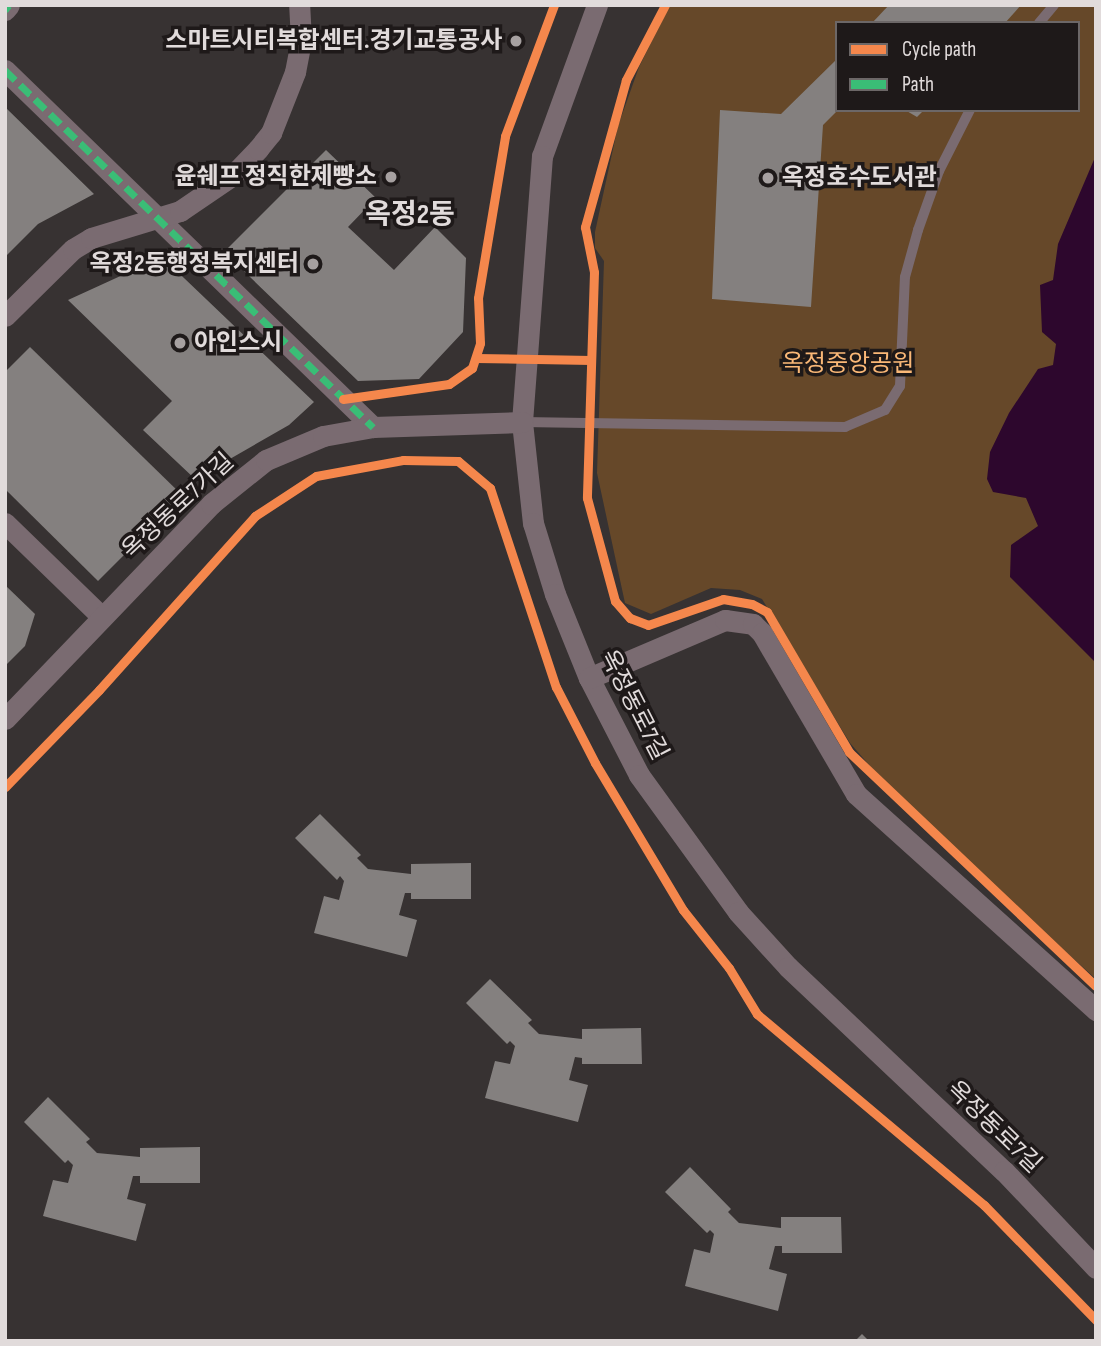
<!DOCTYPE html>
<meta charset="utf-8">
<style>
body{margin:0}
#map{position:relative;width:1101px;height:1346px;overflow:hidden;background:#373232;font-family:"Sofia Sans Condensed","Noto Sans KR",sans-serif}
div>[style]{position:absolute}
.green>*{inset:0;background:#664829}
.water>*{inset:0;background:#2d072d}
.building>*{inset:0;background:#84807f}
.lane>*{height:10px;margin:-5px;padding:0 5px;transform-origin:5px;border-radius:5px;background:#7a6b71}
.street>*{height:21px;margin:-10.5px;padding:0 10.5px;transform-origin:10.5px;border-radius:10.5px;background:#7a6b71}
.quiet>*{height:7px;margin-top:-3.5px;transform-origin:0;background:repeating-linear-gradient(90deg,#3abd76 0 14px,transparent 0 21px)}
.cycleway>*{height:9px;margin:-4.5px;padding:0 4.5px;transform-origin:4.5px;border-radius:4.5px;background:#f5874c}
.dots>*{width:19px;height:19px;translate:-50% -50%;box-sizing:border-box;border:4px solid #1e1919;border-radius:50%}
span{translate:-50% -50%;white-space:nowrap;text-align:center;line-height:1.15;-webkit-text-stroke:7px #1e1919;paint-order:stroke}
.poi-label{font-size:24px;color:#e1dbdb;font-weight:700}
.right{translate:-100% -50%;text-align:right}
.left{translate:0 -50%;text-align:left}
.park-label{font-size:24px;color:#fab877}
.street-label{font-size:24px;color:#e1dbdb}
.quarter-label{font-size:28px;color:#e1dbdb;font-weight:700}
.frame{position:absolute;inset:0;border:7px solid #e1dbdb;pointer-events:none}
.legend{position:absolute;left:835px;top:21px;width:245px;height:91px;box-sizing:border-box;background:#1e1919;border:2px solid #6c6767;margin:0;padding:9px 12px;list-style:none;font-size:21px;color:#e1dbdb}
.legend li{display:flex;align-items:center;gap:14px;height:35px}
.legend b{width:35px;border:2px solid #6c6767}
</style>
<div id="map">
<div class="green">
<div style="clip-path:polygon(evenodd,670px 5px,1096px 5px,1096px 979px,911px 813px,850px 743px,762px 599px,740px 590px,711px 588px,651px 614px,625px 603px,597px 473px,604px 261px,595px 248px,595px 232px,618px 126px,639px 67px,670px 5px,837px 23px,1078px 23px,1078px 110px,837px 110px,837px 23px)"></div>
</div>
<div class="water">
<div style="clip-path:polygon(1096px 155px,1096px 663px,1010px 577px,1011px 545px,1038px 526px,1026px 498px,993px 492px,987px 479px,990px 452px,1009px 413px,1038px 369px,1053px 365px,1056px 344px,1042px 332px,1040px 285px,1053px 280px,1058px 244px)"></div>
</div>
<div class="building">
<div style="clip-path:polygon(889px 5px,1021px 5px,1005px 23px,872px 23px)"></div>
<div style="clip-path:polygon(837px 59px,837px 111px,823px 125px,811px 307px,712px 299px,720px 110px,781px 114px)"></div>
<div style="clip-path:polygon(5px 107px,94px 194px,38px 224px,5px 257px)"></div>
<div style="clip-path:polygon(905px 110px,924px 110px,917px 117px)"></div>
<div style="clip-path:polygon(326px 150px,376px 198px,348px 227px,394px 270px,435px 227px,466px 258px,463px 332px,419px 379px,358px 381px,224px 252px)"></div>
<div style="clip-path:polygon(162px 257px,314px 402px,289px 425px,195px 479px,143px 430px,172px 401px,68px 300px)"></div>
<div style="clip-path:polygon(30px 347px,183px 496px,98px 581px,5px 489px,5px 372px)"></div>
<div style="clip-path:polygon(5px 585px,35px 614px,25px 646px,5px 666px)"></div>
<div style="clip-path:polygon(320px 814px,361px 855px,357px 858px,368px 869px,411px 874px,411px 864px,471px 863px,471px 899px,411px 899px,411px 893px,405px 893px,399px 915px,417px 920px,407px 957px,314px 933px,324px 896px,339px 900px,344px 881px,340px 876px,337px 880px,295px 838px)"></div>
<div style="clip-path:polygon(490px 979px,532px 1020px,528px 1023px,539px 1034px,582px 1039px,582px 1029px,641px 1028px,642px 1064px,582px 1064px,582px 1058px,575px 1057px,569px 1080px,588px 1085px,578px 1122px,485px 1098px,495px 1061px,510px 1064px,515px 1046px,510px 1041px,507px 1044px,466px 1003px)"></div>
<div style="clip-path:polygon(48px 1097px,90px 1139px,86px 1142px,97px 1153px,140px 1157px,140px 1148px,200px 1147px,200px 1183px,140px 1183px,140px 1176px,133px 1176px,127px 1199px,146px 1204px,136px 1241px,43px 1216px,53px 1180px,68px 1183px,73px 1165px,68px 1160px,65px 1163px,24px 1122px)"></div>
<div style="clip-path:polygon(690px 1167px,731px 1209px,728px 1212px,739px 1223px,781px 1228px,781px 1217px,841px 1217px,842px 1253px,782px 1253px,782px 1246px,775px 1246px,769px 1269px,787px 1274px,778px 1311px,685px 1286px,694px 1249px,710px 1253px,714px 1234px,710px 1230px,707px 1233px,665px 1192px)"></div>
<div style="clip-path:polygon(862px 1334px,869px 1341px,855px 1341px)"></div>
</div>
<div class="lane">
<div style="left:1039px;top:23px;width:23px;rotate:-50deg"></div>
<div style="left:522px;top:422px;width:323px;rotate:0.9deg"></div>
<div style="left:845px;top:427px;width:43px;rotate:-23deg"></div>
<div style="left:885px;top:410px;width:28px;rotate:-58deg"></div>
<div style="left:900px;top:386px;width:109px;rotate:-87.4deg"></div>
<div style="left:905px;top:277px;width:49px;rotate:-74.5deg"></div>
<div style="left:918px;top:230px;width:63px;rotate:-70.4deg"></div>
<div style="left:939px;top:171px;width:68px;rotate:-63.1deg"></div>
</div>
<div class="street">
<div style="left:597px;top:5px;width:161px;rotate:110deg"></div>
<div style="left:542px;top:156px;width:267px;rotate:94.3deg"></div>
<div style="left:522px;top:422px;width:102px;rotate:83.8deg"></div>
<div style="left:533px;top:523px;width:74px;rotate:72.8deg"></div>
<div style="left:555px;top:594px;width:91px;rotate:68deg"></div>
<div style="left:589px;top:678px;width:109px;rotate:62.7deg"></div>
<div style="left:639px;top:775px;width:169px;rotate:54.1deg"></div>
<div style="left:738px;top:912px;width:74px;rotate:47.7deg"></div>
<div style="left:788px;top:967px;width:297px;rotate:43.4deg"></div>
<div style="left:1004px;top:1171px;width:134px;rotate:46.5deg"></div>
<div style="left:5px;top:10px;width:6px;rotate:-51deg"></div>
<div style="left:5px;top:70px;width:513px;rotate:44.13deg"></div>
<div style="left:5px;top:316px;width:95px;rotate:-44.6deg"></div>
<div style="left:73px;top:249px;width:21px;rotate:-31deg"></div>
<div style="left:91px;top:238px;width:93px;rotate:-16.9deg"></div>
<div style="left:180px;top:211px;width:64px;rotate:-34.2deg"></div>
<div style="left:233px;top:175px;width:36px;rotate:-46deg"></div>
<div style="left:258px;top:149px;width:21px;rotate:-51deg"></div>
<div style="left:271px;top:133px;width:66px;rotate:-68.5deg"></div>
<div style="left:295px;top:72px;width:33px;rotate:-79deg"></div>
<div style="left:301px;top:40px;width:35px;rotate:-93deg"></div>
<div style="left:5px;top:523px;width:135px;rotate:44.1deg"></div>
<div style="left:589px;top:678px;width:148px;rotate:-23.1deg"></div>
<div style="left:725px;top:620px;width:28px;rotate:8deg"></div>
<div style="left:753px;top:624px;width:13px;rotate:45deg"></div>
<div style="left:762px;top:633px;width:186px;rotate:59.7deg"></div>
<div style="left:856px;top:794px;width:323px;rotate:42deg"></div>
<div style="left:5px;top:719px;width:298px;rotate:-46.2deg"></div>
<div style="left:211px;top:504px;width:70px;rotate:-38.7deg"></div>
<div style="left:266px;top:460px;width:62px;rotate:-22.8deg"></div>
<div style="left:323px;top:436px;width:51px;rotate:-10.2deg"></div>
<div style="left:373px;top:427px;width:149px;rotate:-1.9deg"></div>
</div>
<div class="quiet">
<div style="left:5px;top:10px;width:6px;rotate:-51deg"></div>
<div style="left:5px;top:70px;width:513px;rotate:44.13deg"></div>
</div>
<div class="cycleway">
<div style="left:665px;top:5px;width:85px;rotate:117.5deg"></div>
<div style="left:626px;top:80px;width:153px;rotate:105.6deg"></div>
<div style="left:585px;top:227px;width:46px;rotate:78.7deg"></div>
<div style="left:594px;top:272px;width:226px;rotate:91.8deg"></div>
<div style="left:587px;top:498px;width:107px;rotate:74.8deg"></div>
<div style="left:615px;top:601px;width:23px;rotate:49deg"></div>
<div style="left:630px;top:618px;width:19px;rotate:21deg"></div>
<div style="left:648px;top:625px;width:79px;rotate:-19.1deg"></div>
<div style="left:723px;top:599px;width:29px;rotate:10deg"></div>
<div style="left:752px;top:604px;width:17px;rotate:28deg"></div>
<div style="left:767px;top:612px;width:162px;rotate:59.6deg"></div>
<div style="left:849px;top:752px;width:340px;rotate:43.5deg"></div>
<div style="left:476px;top:358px;width:115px;rotate:1deg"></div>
<div style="left:343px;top:399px;width:107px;rotate:-8.1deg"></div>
<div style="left:449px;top:384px;width:28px;rotate:-35deg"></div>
<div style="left:472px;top:368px;width:26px;rotate:-72deg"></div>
<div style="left:480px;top:343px;width:45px;rotate:-92.5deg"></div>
<div style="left:478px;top:298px;width:164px;rotate:-80.5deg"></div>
<div style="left:505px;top:136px;width:140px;rotate:-69.5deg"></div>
<div style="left:5px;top:787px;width:135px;rotate:-45.9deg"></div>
<div style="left:99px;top:690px;width:234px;rotate:-48.1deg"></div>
<div style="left:255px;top:516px;width:73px;rotate:-33.3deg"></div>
<div style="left:316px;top:476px;width:88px;rotate:-10.4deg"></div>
<div style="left:403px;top:460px;width:55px;rotate:1deg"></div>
<div style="left:458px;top:461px;width:42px;rotate:40.2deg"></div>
<div style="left:490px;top:488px;width:210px;rotate:71.7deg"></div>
<div style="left:556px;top:687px;width:85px;rotate:62.8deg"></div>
<div style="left:595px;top:763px;width:171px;rotate:59.1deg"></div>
<div style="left:683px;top:910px;width:74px;rotate:51.6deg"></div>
<div style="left:729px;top:968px;width:54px;rotate:58.7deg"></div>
<div style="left:757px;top:1014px;width:297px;rotate:40.1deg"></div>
<div style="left:984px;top:1205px;width:161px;rotate:45.8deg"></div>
</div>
<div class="dots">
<div style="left:516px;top:41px;background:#a6a0a0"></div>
<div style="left:391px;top:177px;background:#a6a0a0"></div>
<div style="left:768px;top:178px;background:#a6a0a0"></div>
<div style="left:313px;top:264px;background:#a6a0a0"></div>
<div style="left:180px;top:343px;background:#a6a0a0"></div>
</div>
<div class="poi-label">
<span class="right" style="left:502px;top:41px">스마트시티복합센터.경기교통공사</span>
<span class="right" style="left:377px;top:177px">윤쉐프 정직한제빵소</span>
<span class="left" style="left:782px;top:178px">옥정호수도서관</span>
<span class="right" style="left:299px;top:264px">옥정2동행정복지센터</span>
<span class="left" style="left:194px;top:343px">아인스시</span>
</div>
<div class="park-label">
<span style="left:848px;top:364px">옥정중앙공원</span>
</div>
<div class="street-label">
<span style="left:178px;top:506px;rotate:-43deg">옥정동로7가길</span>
<span style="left:634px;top:705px;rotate:63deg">옥정동로7길</span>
<span style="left:994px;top:1127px;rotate:44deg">옥정동로7길</span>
</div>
<div class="quarter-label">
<span style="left:410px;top:215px">옥정2동</span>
</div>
<div class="frame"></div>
<ul class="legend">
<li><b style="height:9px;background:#f5874c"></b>Cycle path</li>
<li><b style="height:9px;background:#3abd76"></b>Path</li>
</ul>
</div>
